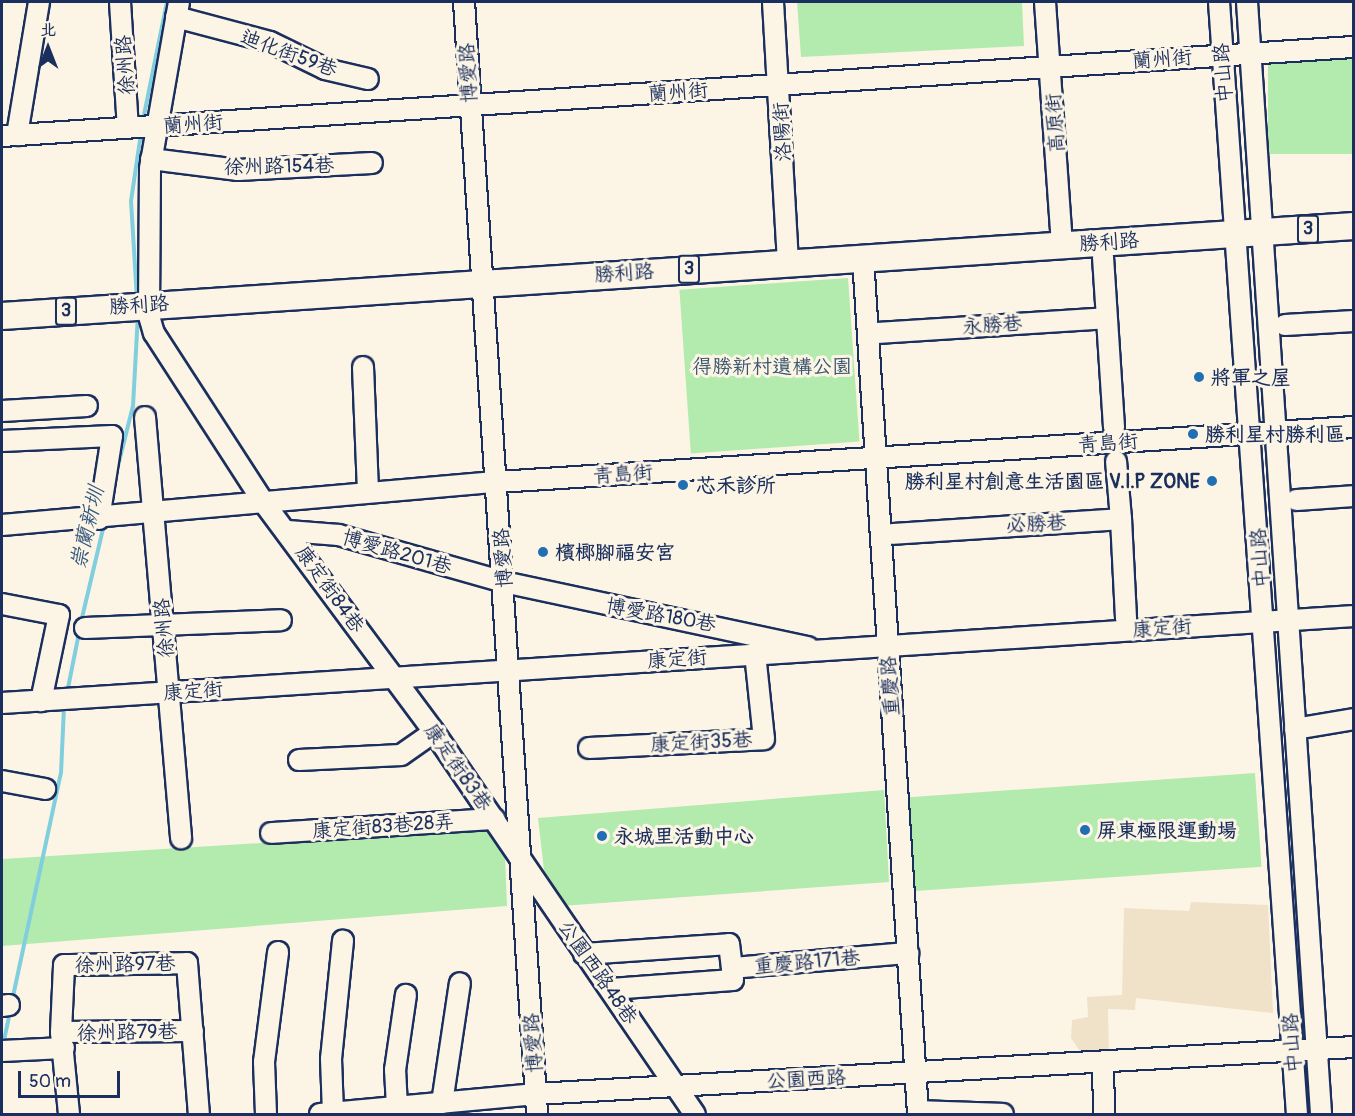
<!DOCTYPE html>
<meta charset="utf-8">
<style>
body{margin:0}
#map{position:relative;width:1355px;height:1116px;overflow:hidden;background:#fcf5e5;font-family:Pangolin,"LXGW WenKai TC",sans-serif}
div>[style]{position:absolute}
.built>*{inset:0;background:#f0e2c9}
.green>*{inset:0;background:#b3ebae;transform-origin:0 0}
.stream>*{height:4px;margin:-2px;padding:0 2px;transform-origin:2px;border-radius:2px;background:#80cede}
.roads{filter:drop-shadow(2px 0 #1b2f5e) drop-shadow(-2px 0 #1b2f5e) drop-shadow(0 2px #1b2f5e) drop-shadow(0 -2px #1b2f5e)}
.minor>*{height:20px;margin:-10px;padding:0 10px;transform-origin:10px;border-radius:10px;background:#fcf5e5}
.major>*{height:26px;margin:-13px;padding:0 13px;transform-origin:13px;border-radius:13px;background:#fcf5e5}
.dots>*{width:16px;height:16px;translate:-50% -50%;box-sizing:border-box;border:3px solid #fcf5e5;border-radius:50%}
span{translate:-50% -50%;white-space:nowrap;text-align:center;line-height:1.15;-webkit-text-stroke:6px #fcf5e5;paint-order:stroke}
.shield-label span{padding:2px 4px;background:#fcf5e5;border:2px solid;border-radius:4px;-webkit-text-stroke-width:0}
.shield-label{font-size:18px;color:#1b2f5e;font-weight:700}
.street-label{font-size:20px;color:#1b2f5e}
.park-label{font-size:20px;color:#39556e}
.poi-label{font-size:20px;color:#1b2f5e;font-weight:700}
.left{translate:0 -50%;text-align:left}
.right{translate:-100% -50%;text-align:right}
.water-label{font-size:21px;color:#34577e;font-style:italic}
.frame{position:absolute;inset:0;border:3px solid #1b2f5e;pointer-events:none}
.north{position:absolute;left:18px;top:18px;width:60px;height:60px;-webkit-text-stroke:4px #fcf5e5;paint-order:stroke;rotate:0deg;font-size:16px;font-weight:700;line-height:24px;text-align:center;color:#1b2f5e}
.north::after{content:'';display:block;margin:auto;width:21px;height:27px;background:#1b2f5e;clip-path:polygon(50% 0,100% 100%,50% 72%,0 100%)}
.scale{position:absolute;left:18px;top:1071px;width:102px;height:27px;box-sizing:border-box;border:3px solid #1b2f5e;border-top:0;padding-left:8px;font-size:18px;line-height:21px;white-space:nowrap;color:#1b2f5e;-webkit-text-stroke:4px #fcf5e5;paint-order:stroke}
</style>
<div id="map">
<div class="built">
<div style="clip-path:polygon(1191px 902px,1268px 905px,1273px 1013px,1136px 998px,1135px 1010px,1108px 1009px,1109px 1054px,1081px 1053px,1071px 1038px,1072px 1020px,1088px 1017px,1087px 997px,1122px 995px,1124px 908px,1189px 911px)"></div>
</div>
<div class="green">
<div style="clip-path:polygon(797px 2px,1022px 2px,1024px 46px,801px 57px)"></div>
<div style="left:1353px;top:58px;width:96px;height:85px;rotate:90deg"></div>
<div style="left:848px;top:278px;width:164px;height:169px;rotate:86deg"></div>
<div style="left:1255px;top:773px;width:94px;height:347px;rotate:86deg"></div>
<div style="clip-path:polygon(884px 790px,889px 882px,561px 906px,544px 870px,538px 818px)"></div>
<div style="clip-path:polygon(489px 829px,505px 857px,507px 906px,2px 946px,2px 859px)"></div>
</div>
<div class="stream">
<div style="left:143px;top:120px;width:120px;rotate:-78.5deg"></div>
<div style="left:137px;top:299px;width:98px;rotate:-93.5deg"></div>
<div style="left:131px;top:201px;width:69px;rotate:-81.6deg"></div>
<div style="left:114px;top:482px;width:78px;rotate:-76deg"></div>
<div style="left:133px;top:406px;width:91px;rotate:-86.9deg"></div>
<div style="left:81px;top:622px;width:100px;rotate:-76.7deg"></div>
<div style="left:67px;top:693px;width:61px;rotate:-78.7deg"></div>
<div style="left:12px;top:1001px;width:233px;rotate:-77.9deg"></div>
<div style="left:61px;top:773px;width:67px;rotate:-87.4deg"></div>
<div style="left:3px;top:1045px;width:35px;rotate:-78deg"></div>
</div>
<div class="roads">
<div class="minor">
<div style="left:120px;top:2px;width:126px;rotate:86.4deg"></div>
<div style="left:179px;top:2px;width:169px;rotate:99.9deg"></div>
<div style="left:150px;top:169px;width:147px;rotate:90.4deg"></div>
<div style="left:149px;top:316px;width:18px;rotate:74deg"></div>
<div style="left:154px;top:333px;width:202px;rotate:57.1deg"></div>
<div style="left:264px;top:503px;width:285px;rotate:53.4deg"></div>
<div style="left:434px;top:732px;width:463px;rotate:55.7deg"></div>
<div style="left:464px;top:2px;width:1114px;rotate:86.24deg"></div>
<div style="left:773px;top:2px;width:260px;rotate:86.7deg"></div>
<div style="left:1045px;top:2px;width:244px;rotate:86deg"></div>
<div style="left:1219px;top:2px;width:1115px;rotate:85.99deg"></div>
<div style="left:1247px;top:2px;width:1114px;rotate:86.19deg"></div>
<div style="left:176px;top:17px;width:97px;rotate:14.9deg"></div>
<div style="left:270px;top:42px;width:61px;rotate:26.1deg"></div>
<div style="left:325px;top:69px;width:44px;rotate:13.1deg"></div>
<div style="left:17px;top:135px;width:135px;rotate:-80.6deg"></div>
<div style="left:2px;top:136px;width:1355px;rotate:-3.77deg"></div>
<div style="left:151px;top:159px;width:88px;rotate:7.2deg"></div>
<div style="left:238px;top:170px;width:134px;rotate:-3deg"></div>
<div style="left:1103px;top:257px;width:171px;rotate:86.3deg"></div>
<div style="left:863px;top:258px;width:858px;rotate:86.32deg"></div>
<div style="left:1285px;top:325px;width:69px;rotate:-3.3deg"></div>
<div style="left:877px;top:333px;width:229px;rotate:-3.7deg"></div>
<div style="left:363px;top:367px;width:125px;rotate:87.7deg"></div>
<div style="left:2px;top:411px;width:85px;rotate:-3.4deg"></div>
<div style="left:145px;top:417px;width:423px;rotate:85.1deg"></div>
<div style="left:2px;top:441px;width:110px;rotate:-2.6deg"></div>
<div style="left:112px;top:436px;width:84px;rotate:98.9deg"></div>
<div style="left:1296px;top:500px;width:58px;rotate:-3.9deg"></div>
<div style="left:1121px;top:519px;width:100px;rotate:87.1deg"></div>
<div style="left:2px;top:525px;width:498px;rotate:-5deg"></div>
<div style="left:498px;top:482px;width:858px;rotate:-3.68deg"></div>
<div style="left:288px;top:531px;width:51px;rotate:4.5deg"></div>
<div style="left:339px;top:535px;width:172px;rotate:15.9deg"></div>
<div style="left:504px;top:582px;width:311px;rotate:12.1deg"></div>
<div style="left:892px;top:534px;width:229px;rotate:-3.7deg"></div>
<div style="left:1121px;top:519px;width:58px;rotate:-94.9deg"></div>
<div style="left:2px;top:604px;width:58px;rotate:10.9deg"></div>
<div style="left:59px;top:615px;width:88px;rotate:101.8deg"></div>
<div style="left:85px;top:628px;width:196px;rotate:-2.3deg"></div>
<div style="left:2px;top:703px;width:1355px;rotate:-3.68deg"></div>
<div style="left:1295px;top:729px;width:60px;rotate:-9.6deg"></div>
<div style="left:589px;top:748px;width:175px;rotate:-2.9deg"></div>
<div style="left:764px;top:739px;width:85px;rotate:-96deg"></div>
<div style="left:299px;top:760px;width:102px;rotate:-2.8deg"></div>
<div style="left:401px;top:755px;width:40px;rotate:-34.9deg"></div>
<div style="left:2px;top:781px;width:44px;rotate:10.5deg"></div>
<div style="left:271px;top:833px;width:224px;rotate:-3.6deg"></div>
<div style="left:584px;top:954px;width:145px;rotate:-3.9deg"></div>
<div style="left:729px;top:944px;width:24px;rotate:83deg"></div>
<div style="left:611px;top:989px;width:122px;rotate:-4.2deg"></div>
<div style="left:733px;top:980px;width:12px;rotate:-95deg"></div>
<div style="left:732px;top:968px;width:177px;rotate:-4.9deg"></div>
<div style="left:2px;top:1006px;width:7px;rotate:-8deg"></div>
<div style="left:61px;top:1032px;width:132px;rotate:-0.4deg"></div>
<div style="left:2px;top:1051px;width:62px;rotate:-2.8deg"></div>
<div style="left:1103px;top:1062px;width:52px;rotate:88.9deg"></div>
<div style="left:442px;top:1103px;width:121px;rotate:-81.5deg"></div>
<div style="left:397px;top:1107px;width:37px;rotate:-93deg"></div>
<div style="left:395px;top:1070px;width:76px;rotate:-81.7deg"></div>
<div style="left:918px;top:1111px;width:85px;rotate:2deg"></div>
<div style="left:333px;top:1113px;width:54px;rotate:-92.1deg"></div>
<div style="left:331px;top:1059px;width:119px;rotate:-84.2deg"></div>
<div style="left:69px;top:1114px;width:82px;rotate:-95.6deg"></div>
<div style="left:61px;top:1032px;width:67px;rotate:-87.4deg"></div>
<div style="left:64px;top:965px;width:123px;rotate:-0.9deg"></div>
<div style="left:187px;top:963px;width:151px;rotate:85.5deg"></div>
<div style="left:266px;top:1114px;width:52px;rotate:-92.2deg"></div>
<div style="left:264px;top:1062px;width:111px;rotate:-82.7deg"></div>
<div style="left:320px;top:1114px;width:217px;rotate:-5.3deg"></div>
<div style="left:536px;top:1094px;width:819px;rotate:-3.29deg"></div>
</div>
<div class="major">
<div style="left:2px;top:316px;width:1355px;rotate:-3.81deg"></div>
</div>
</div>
<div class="dots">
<div style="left:1199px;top:377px;background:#1f6fb2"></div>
<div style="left:1193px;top:434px;background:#1f6fb2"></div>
<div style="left:1212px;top:481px;background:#1f6fb2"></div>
<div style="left:683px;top:485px;background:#1f6fb2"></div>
<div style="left:543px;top:552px;background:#1f6fb2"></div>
<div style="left:1085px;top:830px;background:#1f6fb2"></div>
<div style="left:602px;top:836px;background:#1f6fb2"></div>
</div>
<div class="shield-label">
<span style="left:1308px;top:229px">3</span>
<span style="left:689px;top:269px">3</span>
<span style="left:66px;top:311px">3</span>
</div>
<div class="street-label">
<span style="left:289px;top:53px;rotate:20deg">迪化街59巷</span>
<span style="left:1162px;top:59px;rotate:-4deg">蘭州街</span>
<span style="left:125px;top:65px;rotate:-94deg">徐州路</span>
<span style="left:468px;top:73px;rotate:-93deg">博愛路</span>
<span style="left:1223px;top:73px;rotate:-94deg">中山路</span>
<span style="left:678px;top:92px;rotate:-4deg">蘭州街</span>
<span style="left:1055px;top:123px;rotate:-94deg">高原街</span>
<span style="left:193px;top:124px;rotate:-4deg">蘭州街</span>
<span style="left:782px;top:132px;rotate:-93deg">洛陽街</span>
<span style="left:279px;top:166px;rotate:-1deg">徐州路154巷</span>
<span style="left:1109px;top:242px;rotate:-4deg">勝利路</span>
<span style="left:624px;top:273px;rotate:-4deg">勝利路</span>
<span style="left:139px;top:305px;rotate:-4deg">勝利路</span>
<span style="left:992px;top:325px;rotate:-4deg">永勝巷</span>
<span style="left:1108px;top:443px;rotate:-4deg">青島街</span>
<span style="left:623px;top:474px;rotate:-4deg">青島街</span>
<span style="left:1036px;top:524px;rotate:-3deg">必勝巷</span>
<span style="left:397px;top:552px;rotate:16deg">博愛路201巷</span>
<span style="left:503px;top:558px;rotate:-94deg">博愛路</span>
<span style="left:1260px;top:558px;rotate:-94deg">中山路</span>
<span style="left:330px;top:589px;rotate:54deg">康定街84巷</span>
<span style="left:661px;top:615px;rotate:10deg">博愛路180巷</span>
<span style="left:164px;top:628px;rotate:-95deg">徐州路</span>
<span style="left:1162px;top:628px;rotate:-4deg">康定街</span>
<span style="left:677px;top:659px;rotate:-4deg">康定街</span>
<span style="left:890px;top:686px;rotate:-94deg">重慶路</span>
<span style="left:193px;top:691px;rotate:-4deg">康定街</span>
<span style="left:701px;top:742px;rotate:-3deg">康定街35巷</span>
<span style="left:458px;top:767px;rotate:55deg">康定街83巷</span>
<span style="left:383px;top:826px;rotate:-4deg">康定街83巷28弄</span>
<span style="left:807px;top:962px;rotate:-5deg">重慶路171巷</span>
<span style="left:125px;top:964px;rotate:-1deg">徐州路97巷</span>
<span style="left:598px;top:972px;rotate:55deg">公園西路48巷</span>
<span style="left:127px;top:1032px;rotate:-1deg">徐州路79巷</span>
<span style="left:533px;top:1043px;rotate:-94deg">博愛路</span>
<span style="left:1292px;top:1043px;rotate:-94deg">中山路</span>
<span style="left:806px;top:1079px;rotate:-3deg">公園西路</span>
</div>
<div class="park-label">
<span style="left:772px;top:366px">得勝新村遺構公園</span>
</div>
<div class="poi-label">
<span class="left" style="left:1211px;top:377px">將軍之屋</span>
<span class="left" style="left:1205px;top:434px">勝利星村勝利區</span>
<span class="right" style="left:1200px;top:481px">勝利星村創意生活園區 V.I.P ZONE</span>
<span class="left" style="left:696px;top:485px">芯禾診所</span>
<span class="left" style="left:555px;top:552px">檳榔腳福安宮</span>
<span class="left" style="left:1097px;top:830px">屏東極限運動場</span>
<span class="left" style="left:614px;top:836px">永城里活動中心</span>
</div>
<div class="water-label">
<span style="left:88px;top:528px;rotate:-77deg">崇蘭新圳</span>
</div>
<div class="frame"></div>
<div class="north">北</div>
<div class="scale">50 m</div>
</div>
